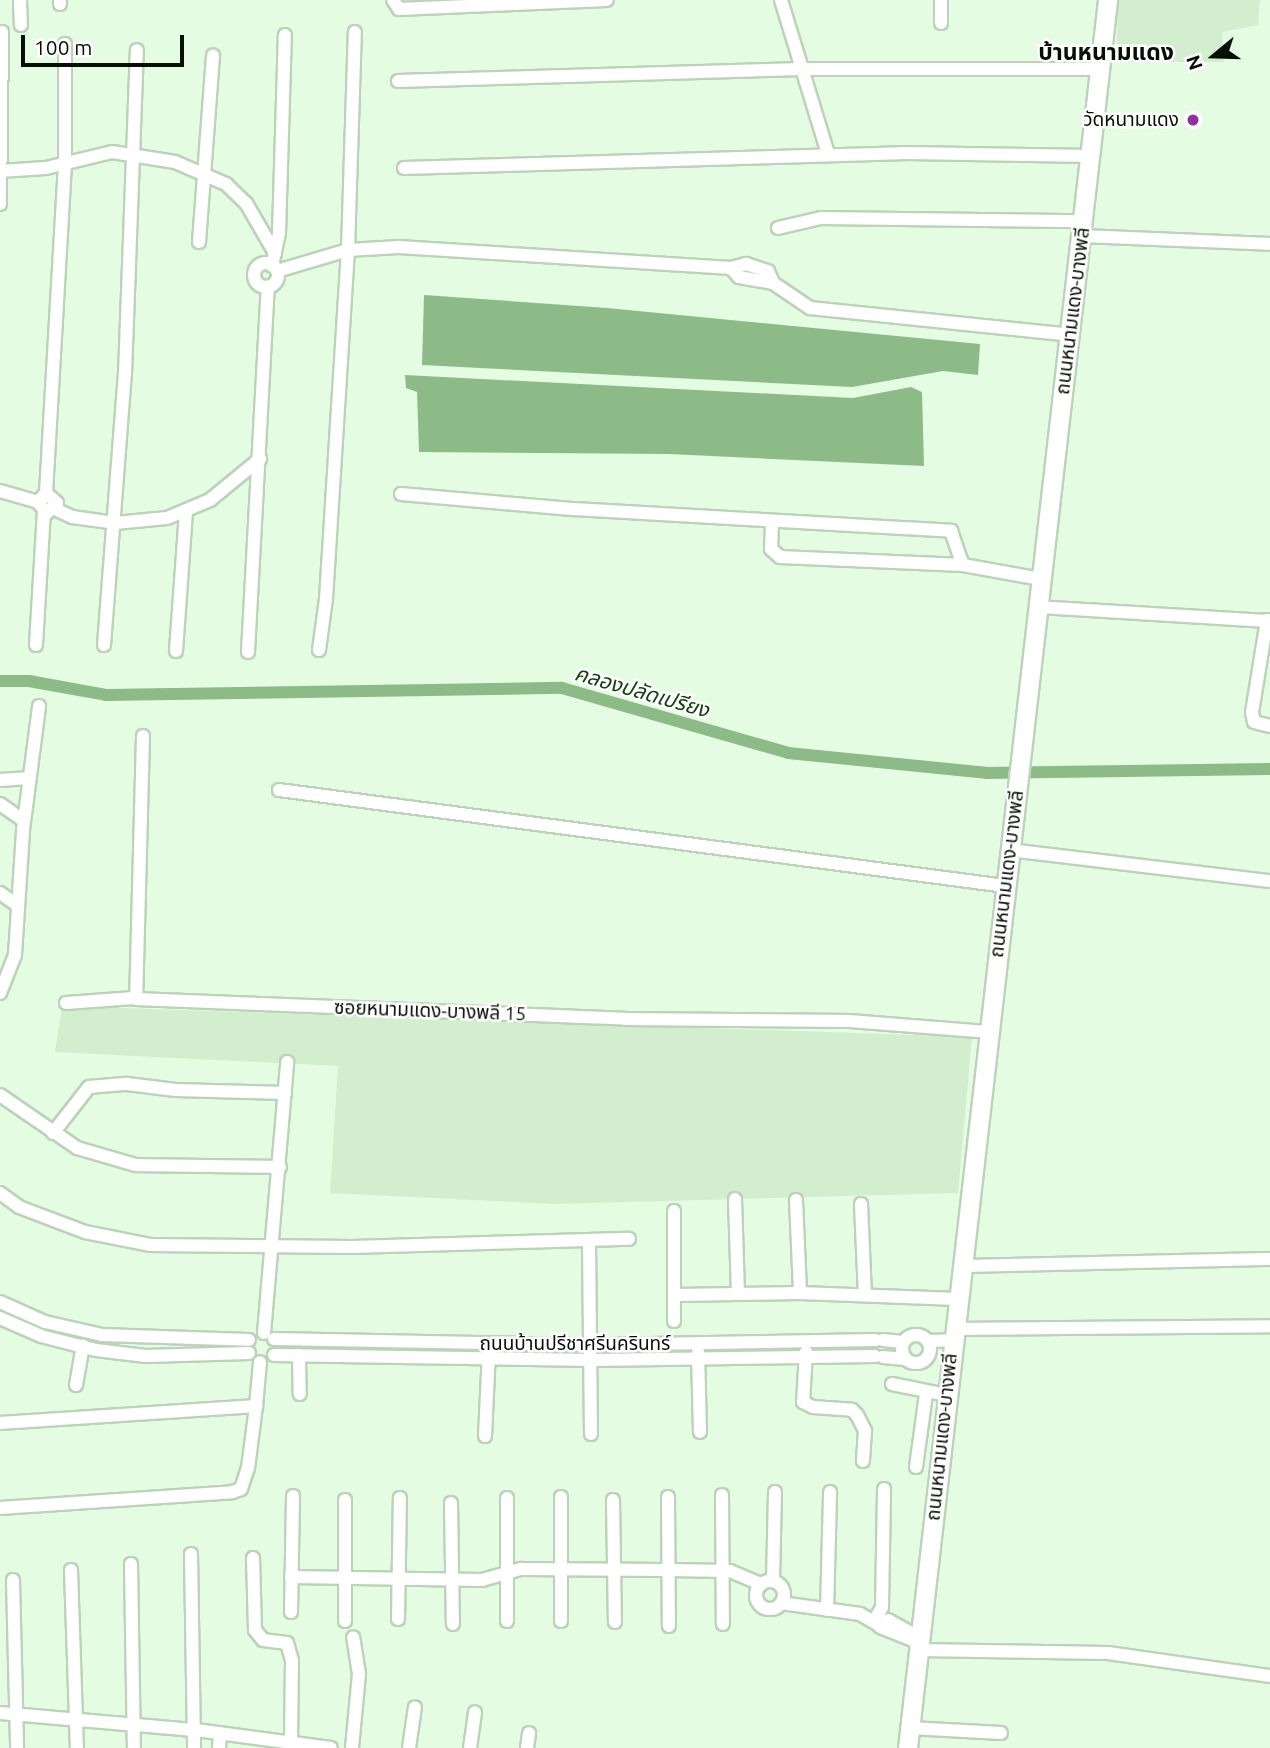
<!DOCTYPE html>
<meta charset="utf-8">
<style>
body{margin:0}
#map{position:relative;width:1270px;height:1748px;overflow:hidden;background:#e4fce1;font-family:Ubuntu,"Noto Sans Thai",sans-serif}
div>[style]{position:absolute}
.built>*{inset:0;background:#d2eece}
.water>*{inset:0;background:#8dbb87}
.canal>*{height:12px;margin:-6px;padding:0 6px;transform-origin:6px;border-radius:6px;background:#8dbb87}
.roads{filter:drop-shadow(2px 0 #bcd3b9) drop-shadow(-2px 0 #bcd3b9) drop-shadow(0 2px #bcd3b9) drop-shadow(0 -2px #bcd3b9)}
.minor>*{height:12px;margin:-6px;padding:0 6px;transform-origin:6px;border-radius:6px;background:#fff}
.minor>.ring{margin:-6px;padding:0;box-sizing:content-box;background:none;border:12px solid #fff;border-radius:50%}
.secondary>*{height:18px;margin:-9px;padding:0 9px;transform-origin:9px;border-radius:9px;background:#fff}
.dots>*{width:19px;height:19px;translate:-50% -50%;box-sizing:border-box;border:4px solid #fff;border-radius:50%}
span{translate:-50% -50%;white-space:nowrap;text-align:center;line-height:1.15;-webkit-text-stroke:5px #fff;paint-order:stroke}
.poi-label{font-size:19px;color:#070e06}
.right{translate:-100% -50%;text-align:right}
.street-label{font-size:19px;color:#070e06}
.water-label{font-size:21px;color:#12410d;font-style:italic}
.quarter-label{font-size:23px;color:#070e06;font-weight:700}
.north{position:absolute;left:1179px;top:21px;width:70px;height:70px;-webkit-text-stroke:5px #fff;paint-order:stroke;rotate:251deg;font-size:19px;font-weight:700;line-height:28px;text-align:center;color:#070e06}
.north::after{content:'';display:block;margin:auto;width:24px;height:32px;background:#070e06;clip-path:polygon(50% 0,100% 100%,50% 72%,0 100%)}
.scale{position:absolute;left:21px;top:35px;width:163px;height:32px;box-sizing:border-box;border:4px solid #070e06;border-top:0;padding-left:9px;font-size:21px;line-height:24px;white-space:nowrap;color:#070e06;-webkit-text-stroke:5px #fff;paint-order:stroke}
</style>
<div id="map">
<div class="built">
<div style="clip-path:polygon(1118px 0,1260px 0,1258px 25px,1222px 32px,1224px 62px,1116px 62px)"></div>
<div style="clip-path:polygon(62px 1006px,972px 1037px,958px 1193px,554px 1204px,330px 1193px,338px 1066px,55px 1052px)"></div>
</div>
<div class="water">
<div style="clip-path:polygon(424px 295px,607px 308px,980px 344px,978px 375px,943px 371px,852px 387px,422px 365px)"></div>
<div style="clip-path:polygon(405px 375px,853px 398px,911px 387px,922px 392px,924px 466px,669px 454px,419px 452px,417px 392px,406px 388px)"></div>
</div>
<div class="canal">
<div style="left:0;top:681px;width:29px"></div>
<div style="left:29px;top:681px;width:78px;rotate:10.3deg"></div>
<div style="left:106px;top:695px;width:456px;rotate:-0.9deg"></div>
<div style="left:562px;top:688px;width:235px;rotate:16deg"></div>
<div style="left:788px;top:753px;width:201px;rotate:5.7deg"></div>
<div style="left:988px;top:773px;width:282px;rotate:-0.8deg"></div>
</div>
<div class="roads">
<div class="minor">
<div style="left:20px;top:0;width:25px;rotate:88deg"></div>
<div style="left:60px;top:0;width:4px;rotate:90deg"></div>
<div style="left:393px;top:0;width:11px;rotate:56deg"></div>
<div style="left:399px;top:9px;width:208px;rotate:-2.5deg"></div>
<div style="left:781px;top:0;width:161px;rotate:73deg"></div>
<div style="left:941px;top:23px;width:23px;rotate:-90deg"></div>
<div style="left:398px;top:81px;width:403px;rotate:-1.7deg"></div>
<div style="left:801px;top:69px;width:300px"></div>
<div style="left:404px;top:168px;width:497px;rotate:-1.7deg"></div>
<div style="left:901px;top:153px;width:190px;rotate:0.9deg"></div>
<div style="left:0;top:171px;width:46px;rotate:-3.7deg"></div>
<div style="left:46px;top:168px;width:68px;rotate:-13.6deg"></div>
<div style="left:112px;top:152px;width:64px;rotate:9deg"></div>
<div style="left:175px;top:162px;width:56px;rotate:23.3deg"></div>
<div style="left:226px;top:184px;width:28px;rotate:44deg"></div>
<div style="left:246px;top:203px;width:58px;rotate:59.9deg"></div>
<div style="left:0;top:204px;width:172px;rotate:-89.3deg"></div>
<div style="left:778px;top:228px;width:44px;rotate:-13.1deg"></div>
<div style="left:821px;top:218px;width:263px;rotate:0.7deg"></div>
<div style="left:1082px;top:236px;width:188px;rotate:2.4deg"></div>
<div style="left:199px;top:242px;width:187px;rotate:-85.7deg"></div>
<div class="ring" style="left:254px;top:263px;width:12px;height:12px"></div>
<div style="left:272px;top:266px;width:34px;rotate:-78deg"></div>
<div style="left:279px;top:233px;width:198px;rotate:-88.3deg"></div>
<div style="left:731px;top:268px;width:12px;rotate:48deg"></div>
<div style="left:739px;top:277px;width:35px;rotate:10deg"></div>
<div style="left:277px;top:271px;width:74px;rotate:-16.5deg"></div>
<div style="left:348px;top:250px;width:51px;rotate:-3.4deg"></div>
<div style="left:399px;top:247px;width:333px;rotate:3.6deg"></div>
<div style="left:731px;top:268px;width:16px;rotate:-15deg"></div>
<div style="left:746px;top:264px;width:23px;rotate:18deg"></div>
<div style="left:768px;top:271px;width:13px;rotate:67deg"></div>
<div style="left:773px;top:283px;width:45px;rotate:34deg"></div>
<div style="left:810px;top:308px;width:261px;rotate:5.9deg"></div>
<div style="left:0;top:491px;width:40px;rotate:16deg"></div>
<div style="left:38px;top:502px;width:14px;rotate:51deg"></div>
<div style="left:47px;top:513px;width:14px;rotate:-45deg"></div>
<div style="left:57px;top:503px;width:15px;rotate:-138deg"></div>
<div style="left:46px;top:493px;width:12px;rotate:132deg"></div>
<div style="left:46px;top:493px;width:333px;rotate:-86.7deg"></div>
<div style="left:65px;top:161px;width:117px;rotate:-90deg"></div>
<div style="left:401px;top:494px;width:174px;rotate:5deg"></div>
<div style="left:574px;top:509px;width:378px;rotate:3.3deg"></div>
<div style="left:951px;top:531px;width:36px;rotate:71deg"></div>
<div style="left:963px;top:565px;width:79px;rotate:10.2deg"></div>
<div style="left:55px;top:509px;width:19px;rotate:25deg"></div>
<div style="left:72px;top:517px;width:43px;rotate:7.9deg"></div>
<div style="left:115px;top:523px;width:52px;rotate:-5.5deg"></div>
<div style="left:167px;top:518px;width:47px;rotate:-22.7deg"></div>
<div style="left:210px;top:500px;width:65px;rotate:-39.4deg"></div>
<div style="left:772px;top:522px;width:27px;rotate:92deg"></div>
<div style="left:771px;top:549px;width:12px;rotate:42deg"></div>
<div style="left:780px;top:557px;width:183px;rotate:2.5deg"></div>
<div style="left:1038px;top:607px;width:232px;rotate:3.5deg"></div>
<div style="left:1267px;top:620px;width:94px;rotate:99.2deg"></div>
<div style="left:1252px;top:713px;width:9px;rotate:77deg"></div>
<div style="left:1254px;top:722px;width:16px;rotate:14deg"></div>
<div style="left:36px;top:645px;width:133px;rotate:-86.6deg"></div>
<div style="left:104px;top:645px;width:272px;rotate:-85.6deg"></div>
<div style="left:125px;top:374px;width:324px;rotate:-87.9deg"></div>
<div style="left:319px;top:650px;width:51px;rotate:-82.2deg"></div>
<div style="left:326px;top:599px;width:350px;rotate:-86.4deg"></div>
<div style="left:348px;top:250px;width:218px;rotate:-88.2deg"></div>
<div style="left:176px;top:651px;width:140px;rotate:-85.9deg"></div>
<div style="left:248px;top:652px;width:366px;rotate:-86.9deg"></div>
<div style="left:143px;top:736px;width:263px;rotate:91.5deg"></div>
<div style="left:136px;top:999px;width:489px;rotate:2.3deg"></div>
<div style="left:625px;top:1019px;width:224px;rotate:0.5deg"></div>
<div style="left:849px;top:1021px;width:139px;rotate:4.5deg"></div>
<div style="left:0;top:780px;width:30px;rotate:-4deg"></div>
<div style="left:279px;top:790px;width:732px;rotate:7.53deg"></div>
<div style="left:0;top:804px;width:29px;rotate:35deg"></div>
<div style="left:1009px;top:850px;width:263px;rotate:6.8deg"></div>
<div style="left:0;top:893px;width:21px;rotate:35deg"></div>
<div style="left:0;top:993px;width:41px;rotate:-68.5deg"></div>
<div style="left:15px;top:955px;width:125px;rotate:-86.3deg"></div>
<div style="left:23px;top:830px;width:125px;rotate:-82.6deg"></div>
<div style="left:66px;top:1003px;width:68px;rotate:-4.2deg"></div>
<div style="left:0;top:1095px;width:93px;rotate:34.5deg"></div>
<div style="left:77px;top:1148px;width:61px;rotate:16.1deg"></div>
<div style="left:136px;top:1165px;width:144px;rotate:0.8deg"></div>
<div style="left:53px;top:1133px;width:58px;rotate:-52deg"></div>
<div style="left:89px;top:1087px;width:38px;rotate:-5deg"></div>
<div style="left:127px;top:1084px;width:49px;rotate:7deg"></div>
<div style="left:176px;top:1090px;width:109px;rotate:1.6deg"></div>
<div style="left:0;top:1193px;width:24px;rotate:36deg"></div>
<div style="left:19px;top:1207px;width:71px;rotate:20.7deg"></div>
<div style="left:85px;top:1232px;width:66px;rotate:11.3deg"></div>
<div style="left:150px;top:1245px;width:202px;rotate:0.6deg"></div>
<div style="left:352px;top:1247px;width:277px;rotate:-1.7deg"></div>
<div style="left:735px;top:1199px;width:95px;rotate:88.2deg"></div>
<div style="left:796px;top:1200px;width:93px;rotate:87.5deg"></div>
<div style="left:861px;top:1204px;width:90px;rotate:87.5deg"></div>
<div style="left:589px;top:1242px;width:192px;rotate:89.4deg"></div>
<div style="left:961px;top:1266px;width:309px;rotate:-1.3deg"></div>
<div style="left:676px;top:1295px;width:124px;rotate:-0.9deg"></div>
<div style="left:800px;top:1293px;width:157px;rotate:2.2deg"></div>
<div style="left:0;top:1302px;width:49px;rotate:24deg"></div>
<div style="left:45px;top:1322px;width:58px;rotate:12.8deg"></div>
<div style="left:102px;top:1335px;width:147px;rotate:1.9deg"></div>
<div style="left:0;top:1318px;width:45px;rotate:23.7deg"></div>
<div style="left:41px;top:1336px;width:57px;rotate:14.3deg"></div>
<div style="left:96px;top:1350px;width:50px;rotate:6.8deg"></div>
<div style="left:146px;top:1356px;width:103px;rotate:-1.7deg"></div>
<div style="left:674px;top:1321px;width:110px;rotate:-90deg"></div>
<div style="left:954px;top:1329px;width:316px;rotate:-0.5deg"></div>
<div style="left:264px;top:1333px;width:272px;rotate:-85.1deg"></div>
<div class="ring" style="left:902px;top:1335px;width:16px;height:16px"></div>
<div style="left:274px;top:1339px;width:319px;rotate:1.1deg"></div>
<div style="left:593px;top:1345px;width:283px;rotate:-1deg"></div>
<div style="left:883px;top:1340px;width:20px;rotate:6deg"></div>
<div style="left:928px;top:1341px;width:24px;rotate:-2deg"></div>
<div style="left:698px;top:1352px;width:80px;rotate:88.6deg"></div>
<div style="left:806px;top:1352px;width:50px;rotate:93.4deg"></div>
<div style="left:803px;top:1402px;width:11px;rotate:27deg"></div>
<div style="left:813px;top:1407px;width:39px;rotate:4deg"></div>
<div style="left:852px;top:1410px;width:7px;rotate:45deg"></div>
<div style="left:857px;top:1415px;width:18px;rotate:63deg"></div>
<div style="left:865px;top:1431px;width:30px;rotate:94deg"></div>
<div style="left:274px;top:1355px;width:319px;rotate:0.9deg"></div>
<div style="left:593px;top:1360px;width:282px;rotate:-0.8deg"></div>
<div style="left:299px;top:1355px;width:39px;rotate:89deg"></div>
<div style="left:883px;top:1357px;width:22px;rotate:5deg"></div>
<div style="left:892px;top:1384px;width:55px;rotate:11.5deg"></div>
<div style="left:76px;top:1385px;width:40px;rotate:-80deg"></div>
<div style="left:0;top:1423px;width:257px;rotate:-3.8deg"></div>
<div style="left:256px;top:1406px;width:44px;rotate:-84.8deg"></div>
<div style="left:485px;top:1436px;width:85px;rotate:-87.3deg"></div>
<div style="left:916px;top:1467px;width:74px;rotate:-82.2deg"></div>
<div style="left:722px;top:1495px;width:129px;rotate:89.6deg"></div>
<div style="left:668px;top:1497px;width:129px;rotate:89.6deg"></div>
<div style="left:507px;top:1498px;width:123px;rotate:90deg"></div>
<div style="left:345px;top:1500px;width:121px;rotate:90deg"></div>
<div style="left:613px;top:1500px;width:122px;rotate:89.1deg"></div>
<div style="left:451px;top:1503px;width:121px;rotate:89.1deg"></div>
<div style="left:0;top:1508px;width:233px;rotate:-3.9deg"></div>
<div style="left:232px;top:1492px;width:9px;rotate:-18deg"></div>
<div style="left:241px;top:1489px;width:22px;rotate:-72deg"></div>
<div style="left:248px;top:1468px;width:63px;rotate:-82.6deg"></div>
<div style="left:191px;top:1554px;width:194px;rotate:89.1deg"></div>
<div style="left:253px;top:1558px;width:72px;rotate:88.4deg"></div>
<div style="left:255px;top:1630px;width:13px;rotate:51deg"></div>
<div style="left:263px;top:1640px;width:24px;rotate:7deg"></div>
<div style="left:287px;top:1643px;width:18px;rotate:74deg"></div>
<div style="left:292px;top:1660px;width:88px;rotate:90.7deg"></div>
<div style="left:131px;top:1564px;width:184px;rotate:89.1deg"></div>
<div style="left:71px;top:1570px;width:178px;rotate:88.1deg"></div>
<div style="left:291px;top:1577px;width:191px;rotate:0.9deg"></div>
<div style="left:482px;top:1580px;width:41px;rotate:-15.8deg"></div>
<div style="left:521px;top:1569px;width:147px;rotate:0.4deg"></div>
<div style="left:668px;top:1570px;width:62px;rotate:0.9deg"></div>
<div style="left:730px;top:1571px;width:34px;rotate:23deg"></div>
<div style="left:13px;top:1580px;width:168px;rotate:88.6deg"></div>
<div style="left:773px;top:1581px;width:89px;rotate:-88.7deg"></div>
<div class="ring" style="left:756px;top:1581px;width:16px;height:16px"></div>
<div style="left:781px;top:1603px;width:80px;rotate:7.9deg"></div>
<div style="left:860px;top:1614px;width:20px;rotate:30deg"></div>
<div style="left:827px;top:1610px;width:118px;rotate:-88.5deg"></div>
<div style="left:291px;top:1612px;width:116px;rotate:-89deg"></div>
<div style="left:398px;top:1619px;width:121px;rotate:-89.1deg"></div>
<div style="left:888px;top:1620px;width:23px;rotate:29deg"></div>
<div style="left:561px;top:1621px;width:124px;rotate:-90deg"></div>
<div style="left:874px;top:1621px;width:16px;rotate:-60deg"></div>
<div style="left:882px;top:1607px;width:118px;rotate:-89deg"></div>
<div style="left:880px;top:1627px;width:43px;rotate:21.8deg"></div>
<div style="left:919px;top:1650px;width:189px;rotate:0.9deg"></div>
<div style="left:1108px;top:1653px;width:164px;rotate:8.1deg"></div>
<div style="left:0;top:1713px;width:197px;rotate:5deg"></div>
<div style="left:196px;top:1730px;width:136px;rotate:7.6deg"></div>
<div style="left:910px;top:1728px;width:91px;rotate:3.1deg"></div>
<div style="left:219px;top:1748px;width:15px;rotate:-86deg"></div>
<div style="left:352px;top:1748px;width:74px;rotate:-84.6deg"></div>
<div style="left:359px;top:1674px;width:37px;rotate:-99deg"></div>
<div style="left:409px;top:1748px;width:41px;rotate:-81.7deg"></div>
<div style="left:470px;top:1748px;width:36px;rotate:-82deg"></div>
<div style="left:527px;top:1748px;width:15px;rotate:-82deg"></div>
</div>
<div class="secondary">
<div style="left:908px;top:1748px;width:1759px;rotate:-83.47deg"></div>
</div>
</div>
<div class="dots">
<div style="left:1193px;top:120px;background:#8e329d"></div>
</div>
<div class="poi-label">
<span class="right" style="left:1179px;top:120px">วัดหนามแดง</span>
</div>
<div class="street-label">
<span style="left:1073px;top:311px;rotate:-83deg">ถนนหนามแดง-บางพลี</span>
<span style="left:1007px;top:874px;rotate:-83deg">ถนนหนามแดง-บางพลี</span>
<span style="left:430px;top:1011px;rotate:2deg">ซอยหนามแดง-บางพลี 15</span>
<span style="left:575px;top:1344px">ถนนบ้านปรีชาศรีนครินทร์</span>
<span style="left:942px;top:1437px;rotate:-84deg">ถนนหนามแดง-บางพลี</span>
</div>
<div class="water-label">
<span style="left:642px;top:691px;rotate:16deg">คลองปลัดเปรียง</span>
</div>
<div class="quarter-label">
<span style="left:1106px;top:52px">บ้านหนามแดง</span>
</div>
<div class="north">N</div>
<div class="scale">100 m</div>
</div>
